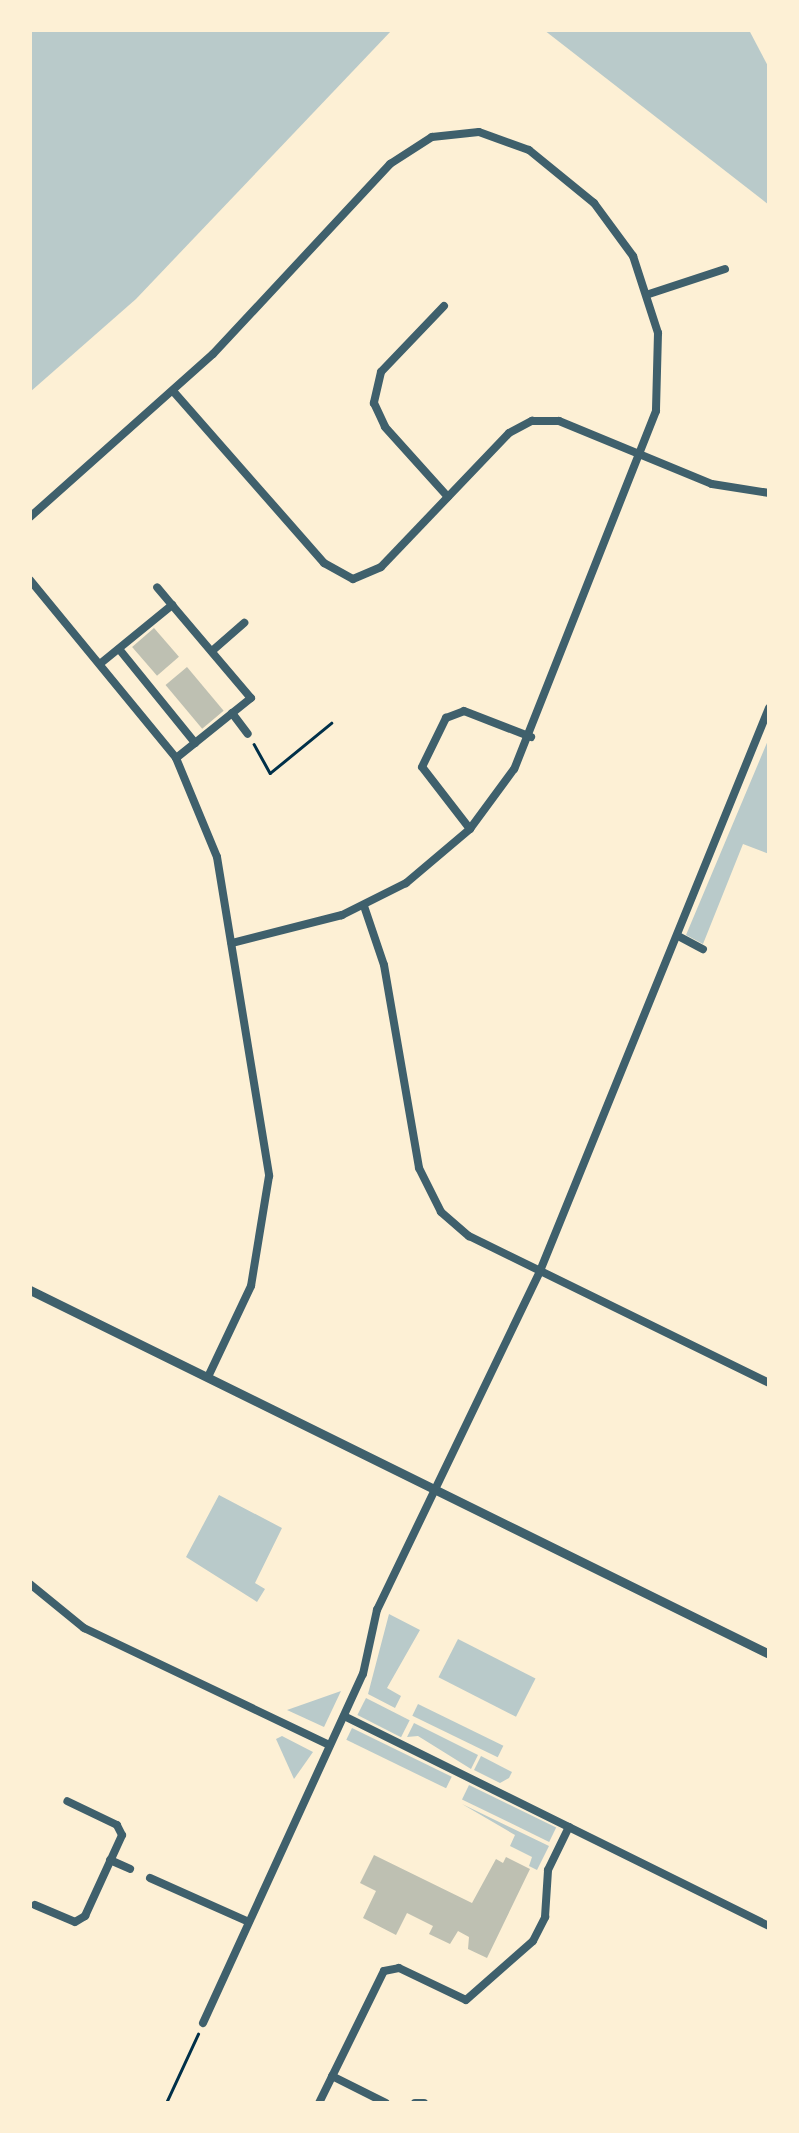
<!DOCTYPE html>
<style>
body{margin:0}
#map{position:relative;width:799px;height:2133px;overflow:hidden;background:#fdf0d5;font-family:Quicksand,sans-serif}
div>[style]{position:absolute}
.green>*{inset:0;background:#b9caca;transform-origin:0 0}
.building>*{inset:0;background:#bec0b2;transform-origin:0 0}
.path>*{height:2.5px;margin:-1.25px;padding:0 1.25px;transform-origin:1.25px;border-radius:1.25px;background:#003049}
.minor>*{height:8px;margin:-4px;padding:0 4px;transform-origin:4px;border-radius:4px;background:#3f606c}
.tertiary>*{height:9px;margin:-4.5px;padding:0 4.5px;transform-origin:4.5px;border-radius:4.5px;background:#3f606c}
span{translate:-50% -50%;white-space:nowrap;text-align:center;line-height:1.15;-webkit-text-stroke:8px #fdf0d5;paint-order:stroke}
.frame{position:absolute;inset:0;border:32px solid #fdf0d5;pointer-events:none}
</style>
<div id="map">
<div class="green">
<div style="clip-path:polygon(30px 30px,392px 30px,136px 299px,30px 392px)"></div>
<div style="clip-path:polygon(544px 30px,749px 30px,769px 68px,769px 205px)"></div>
<div style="clip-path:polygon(769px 738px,769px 854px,743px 844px,703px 944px,686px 935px)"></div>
<div style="clip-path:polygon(219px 1495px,282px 1528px,255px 1583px,265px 1589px,257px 1602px,186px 1557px)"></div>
<div style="clip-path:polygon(389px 1614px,420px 1630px,387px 1688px,401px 1696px,395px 1708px,368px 1694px)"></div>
<div style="left:458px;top:1639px;width:87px;height:43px;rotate:27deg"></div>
<div style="clip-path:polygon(341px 1691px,324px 1727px,287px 1710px)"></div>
<div style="left:366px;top:1698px;width:49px;height:19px;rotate:27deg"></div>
<div style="left:418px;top:1704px;width:95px;height:13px;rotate:26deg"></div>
<div style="clip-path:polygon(414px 1723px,478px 1755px,471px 1769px,418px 1736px,407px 1737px)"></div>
<div style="left:352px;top:1728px;width:111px;height:13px;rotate:26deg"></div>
<div style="clip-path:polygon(282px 1736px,313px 1752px,294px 1779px,276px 1739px)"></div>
<div style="clip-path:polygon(481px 1756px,512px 1772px,509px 1778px,500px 1783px,474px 1770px)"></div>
<div style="left:469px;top:1785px;width:97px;height:16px;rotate:26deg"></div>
<div style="clip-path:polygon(462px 1804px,549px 1846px,537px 1870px,529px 1866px,532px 1857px,510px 1846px,515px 1835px)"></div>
</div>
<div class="building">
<div style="left:154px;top:628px;width:38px;height:29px;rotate:49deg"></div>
<div style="left:187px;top:667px;width:57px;height:28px;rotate:50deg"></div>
<div style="clip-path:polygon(374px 1855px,472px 1903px,496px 1859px,503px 1863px,506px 1857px,530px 1869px,487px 1958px,468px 1949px,469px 1937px,458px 1931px,450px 1944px,429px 1934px,433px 1926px,407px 1913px,396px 1935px,363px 1918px,376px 1891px,360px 1883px)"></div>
</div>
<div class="path">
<div style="left:254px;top:744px;width:33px;rotate:61deg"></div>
<div style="left:270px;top:773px;width:79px;rotate:-39.3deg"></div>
<div style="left:166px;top:2103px;width:76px;rotate:-65.1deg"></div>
</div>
<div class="minor">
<div style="left:649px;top:294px;width:80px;rotate:-18.2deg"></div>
<div style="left:444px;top:306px;width:91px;rotate:133.7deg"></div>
<div style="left:381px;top:372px;width:32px;rotate:103deg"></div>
<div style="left:374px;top:403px;width:26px;rotate:65deg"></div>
<div style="left:385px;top:427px;width:94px;rotate:48deg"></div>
<div style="left:173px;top:391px;width:229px;rotate:48.7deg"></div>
<div style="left:324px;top:563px;width:33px;rotate:29deg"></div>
<div style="left:353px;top:579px;width:30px;rotate:-23deg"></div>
<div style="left:381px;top:567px;width:185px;rotate:-46.3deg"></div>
<div style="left:509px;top:433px;width:26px;rotate:-28deg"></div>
<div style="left:532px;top:421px;width:27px"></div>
<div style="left:559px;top:421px;width:165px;rotate:22.4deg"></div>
<div style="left:712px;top:484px;width:58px;rotate:9deg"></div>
<div style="left:30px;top:517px;width:245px;rotate:-41.7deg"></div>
<div style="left:213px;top:354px;width:260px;rotate:-47deg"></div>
<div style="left:390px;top:164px;width:50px;rotate:-32.7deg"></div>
<div style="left:432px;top:137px;width:47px;rotate:-6.1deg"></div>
<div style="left:479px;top:132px;width:53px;rotate:19.8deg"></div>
<div style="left:529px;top:150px;width:84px;rotate:39.2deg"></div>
<div style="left:594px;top:203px;width:66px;rotate:53.7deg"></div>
<div style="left:633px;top:256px;width:81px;rotate:72deg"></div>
<div style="left:658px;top:333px;width:78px;rotate:91.5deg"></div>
<div style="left:656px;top:411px;width:385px;rotate:111.6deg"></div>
<div style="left:514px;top:769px;width:74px;rotate:126.3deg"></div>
<div style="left:470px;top:829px;width:84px;rotate:139.8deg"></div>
<div style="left:406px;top:883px;width:72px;rotate:153.4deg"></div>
<div style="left:342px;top:915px;width:114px;rotate:165.7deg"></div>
<div style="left:30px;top:580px;width:230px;rotate:50.6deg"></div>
<div style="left:176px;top:758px;width:107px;rotate:67.5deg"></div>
<div style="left:217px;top:857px;width:323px;rotate:80.7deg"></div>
<div style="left:269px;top:1176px;width:111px;rotate:99.3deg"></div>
<div style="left:251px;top:1286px;width:101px;rotate:115.3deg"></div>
<div style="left:172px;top:605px;width:122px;rotate:49.7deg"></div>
<div style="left:251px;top:698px;width:96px;rotate:141.3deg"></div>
<div style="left:119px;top:649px;width:121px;rotate:51deg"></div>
<div style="left:212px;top:651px;width:43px;rotate:-41.2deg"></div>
<div style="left:101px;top:663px;width:92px;rotate:-39.2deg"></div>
<div style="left:172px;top:605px;width:23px;rotate:-130deg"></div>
<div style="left:232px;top:713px;width:26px;rotate:53deg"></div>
<div style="left:470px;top:829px;width:78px;rotate:-127.7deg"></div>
<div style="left:422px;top:767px;width:55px;rotate:-63.9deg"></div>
<div style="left:446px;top:718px;width:19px;rotate:-21deg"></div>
<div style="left:464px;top:711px;width:72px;rotate:21.2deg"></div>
<div style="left:364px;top:906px;width:62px;rotate:71.3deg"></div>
<div style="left:384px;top:965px;width:206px;rotate:80.2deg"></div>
<div style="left:419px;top:1168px;width:49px;rotate:63.4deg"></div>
<div style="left:441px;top:1212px;width:37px;rotate:41deg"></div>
<div style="left:469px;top:1236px;width:334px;rotate:26.1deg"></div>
<div style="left:680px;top:937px;width:26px;rotate:28deg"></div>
<div style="left:30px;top:1584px;width:70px;rotate:39.2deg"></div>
<div style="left:84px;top:1628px;width:272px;rotate:25.5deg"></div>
<div style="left:344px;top:1716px;width:474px;rotate:26.3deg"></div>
<div style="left:110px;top:1860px;width:22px;rotate:24deg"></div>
<div style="left:150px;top:1878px;width:108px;rotate:24deg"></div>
<div style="left:35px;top:1905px;width:43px;rotate:23deg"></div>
<div style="left:75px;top:1922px;width:12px;rotate:-31deg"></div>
<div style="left:85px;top:1916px;width:89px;rotate:-65.4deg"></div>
<div style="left:122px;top:1835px;width:11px;rotate:-117deg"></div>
<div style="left:117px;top:1825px;width:55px;rotate:-154.4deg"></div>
<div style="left:203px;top:2023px;width:384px;rotate:-65.4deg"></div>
<div style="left:363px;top:1674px;width:66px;rotate:-77.7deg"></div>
<div style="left:377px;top:1610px;width:376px;rotate:-64.3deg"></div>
<div style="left:540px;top:1271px;width:608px;rotate:-67.87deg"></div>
<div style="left:332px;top:2076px;width:60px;rotate:26.6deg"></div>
<div style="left:319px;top:2103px;width:147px;rotate:-63.8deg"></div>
<div style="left:384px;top:1971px;width:15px;rotate:-11deg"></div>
<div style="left:399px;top:1968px;width:74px;rotate:25.5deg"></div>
<div style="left:466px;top:2000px;width:89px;rotate:-41.4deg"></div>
<div style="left:533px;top:1941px;width:27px;rotate:-63deg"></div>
<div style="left:545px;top:1917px;width:47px;rotate:-86.3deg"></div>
<div style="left:548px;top:1870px;width:48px;rotate:-64deg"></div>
<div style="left:415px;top:2103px;width:9px"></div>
</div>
<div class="tertiary">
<div style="left:30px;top:1290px;width:824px;rotate:26.22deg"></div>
</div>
<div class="frame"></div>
</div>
